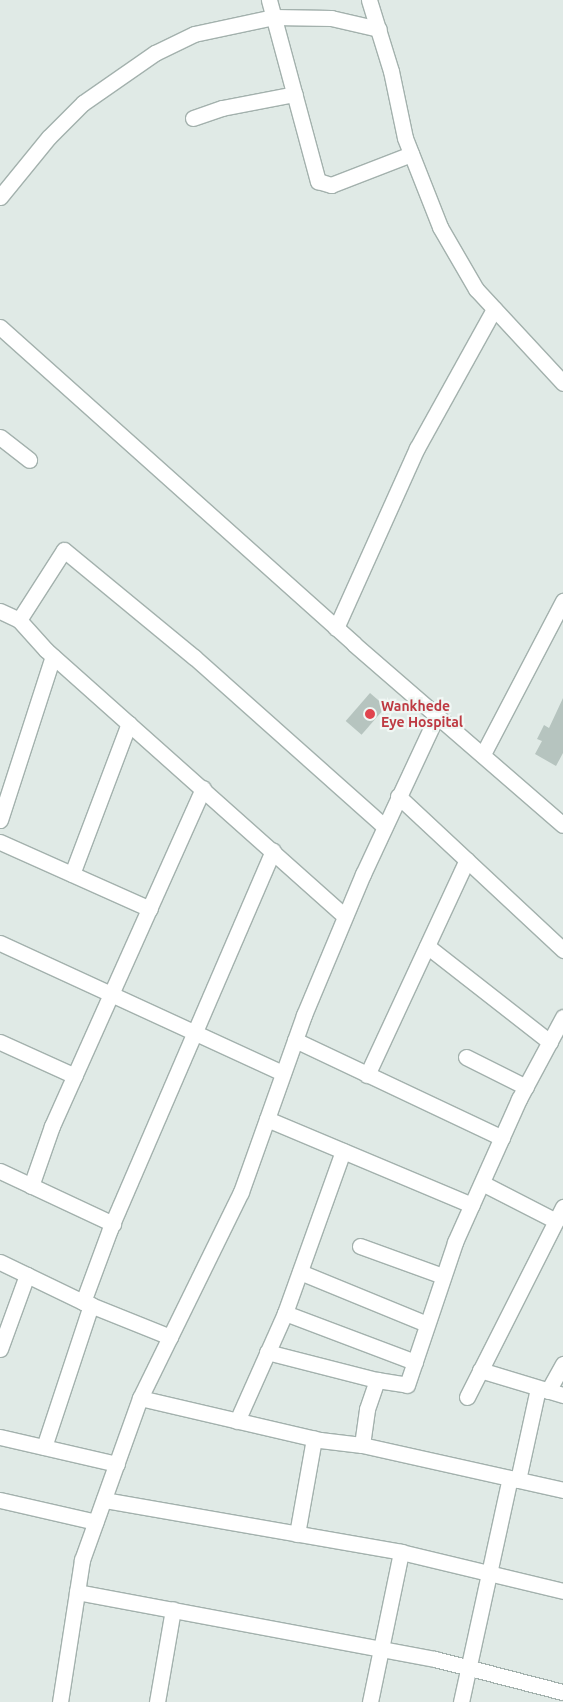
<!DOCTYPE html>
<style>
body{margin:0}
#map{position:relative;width:563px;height:1702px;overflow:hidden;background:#e0eae6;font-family:Ubuntu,sans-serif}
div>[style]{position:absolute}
.building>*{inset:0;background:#b6c4bf;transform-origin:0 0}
.roads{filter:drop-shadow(1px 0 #a3b1ad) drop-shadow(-1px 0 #a3b1ad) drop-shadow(0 1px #a3b1ad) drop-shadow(0 -1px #a3b1ad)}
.minor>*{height:15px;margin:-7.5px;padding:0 7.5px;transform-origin:7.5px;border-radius:7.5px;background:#fff}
.dots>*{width:14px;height:14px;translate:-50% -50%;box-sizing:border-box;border:2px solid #f0f7f4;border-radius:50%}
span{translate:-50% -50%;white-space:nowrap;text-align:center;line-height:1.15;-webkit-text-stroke:4.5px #f0f7f4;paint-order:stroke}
.health-label{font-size:14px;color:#be3a42;font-weight:700}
.left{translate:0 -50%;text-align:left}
</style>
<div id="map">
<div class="building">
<div style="left:370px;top:693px;width:21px;height:37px;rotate:41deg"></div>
<div style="clip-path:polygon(563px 698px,563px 753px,556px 766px,535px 754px,542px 741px,537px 739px,544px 725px,549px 728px)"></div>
</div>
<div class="roads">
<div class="minor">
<div style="left:269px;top:0;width:188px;rotate:74.9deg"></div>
<div style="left:318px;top:181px;width:14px;rotate:17deg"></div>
<div style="left:331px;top:185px;width:86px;rotate:-21.2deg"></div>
<div style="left:369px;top:0;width:74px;rotate:72.8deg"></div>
<div style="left:391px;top:71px;width:68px;rotate:78.2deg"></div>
<div style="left:405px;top:138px;width:96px;rotate:68.5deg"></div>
<div style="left:440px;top:227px;width:72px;rotate:59.9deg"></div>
<div style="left:476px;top:289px;width:128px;rotate:47.2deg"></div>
<div style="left:193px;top:118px;width:31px;rotate:-19deg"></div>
<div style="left:222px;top:108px;width:74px;rotate:-10.9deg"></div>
<div style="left:0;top:197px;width:77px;rotate:-50.8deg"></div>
<div style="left:49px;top:137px;width:48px;rotate:-45deg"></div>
<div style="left:83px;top:103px;width:88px;rotate:-34.8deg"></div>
<div style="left:155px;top:53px;width:43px;rotate:-26deg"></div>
<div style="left:194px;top:34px;width:82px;rotate:-12deg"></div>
<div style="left:274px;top:17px;width:57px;rotate:1deg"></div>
<div style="left:331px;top:18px;width:49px;rotate:12.9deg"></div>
<div style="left:0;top:327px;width:475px;rotate:41.8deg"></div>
<div style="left:354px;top:644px;width:276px;rotate:40.9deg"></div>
<div style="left:0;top:437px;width:37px;rotate:38deg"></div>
<div style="left:0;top:611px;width:21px;rotate:25deg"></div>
<div style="left:19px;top:620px;width:40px;rotate:48deg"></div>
<div style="left:46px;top:650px;width:400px;rotate:41.7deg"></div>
<div style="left:19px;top:620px;width:83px;rotate:-57.3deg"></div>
<div style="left:64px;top:550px;width:168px;rotate:39.5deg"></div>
<div style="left:194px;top:657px;width:254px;rotate:41.7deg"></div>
<div style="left:336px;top:628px;width:197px;rotate:-65.8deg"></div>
<div style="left:417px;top:448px;width:159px;rotate:-61deg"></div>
<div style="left:483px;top:754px;width:173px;rotate:-62.4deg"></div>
<div style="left:398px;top:796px;width:226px;rotate:43deg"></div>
<div style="left:0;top:820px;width:172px;rotate:-72.1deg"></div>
<div style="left:0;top:842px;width:164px;rotate:24.1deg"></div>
<div style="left:72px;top:874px;width:161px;rotate:-69.3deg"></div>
<div style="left:0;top:943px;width:311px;rotate:24.7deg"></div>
<div style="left:427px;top:946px;width:156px;rotate:38deg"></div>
<div style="left:295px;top:1040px;width:229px;rotate:25.3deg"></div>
<div style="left:0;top:1042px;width:82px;rotate:24.4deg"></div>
<div style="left:466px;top:1057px;width:67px;rotate:26.6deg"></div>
<div style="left:367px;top:1075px;width:237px;rotate:-65.1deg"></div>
<div style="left:267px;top:1119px;width:222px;rotate:22.8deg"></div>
<div style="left:0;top:1171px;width:125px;rotate:25.1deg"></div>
<div style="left:482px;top:1183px;width:83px;rotate:27.2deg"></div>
<div style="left:31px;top:1186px;width:64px;rotate:-70.7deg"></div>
<div style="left:52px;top:1126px;width:370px;rotate:-65.9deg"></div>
<div style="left:360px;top:1246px;width:88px;rotate:19.9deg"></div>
<div style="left:0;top:1262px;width:92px;rotate:25.7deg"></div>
<div style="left:83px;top:1302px;width:94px;rotate:21.9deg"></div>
<div style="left:300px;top:1272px;width:137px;rotate:22.3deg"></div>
<div style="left:83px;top:1302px;width:78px;rotate:-69.7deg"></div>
<div style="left:110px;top:1229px;width:412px;rotate:-66.7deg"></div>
<div style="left:285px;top:1313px;width:139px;rotate:20.7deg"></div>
<div style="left:0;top:1349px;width:79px;rotate:-70deg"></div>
<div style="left:267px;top:1352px;width:114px;rotate:14.3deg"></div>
<div style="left:480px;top:1370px;width:87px;rotate:16.8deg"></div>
<div style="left:548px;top:1391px;width:31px;rotate:-61deg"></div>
<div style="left:467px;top:1397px;width:213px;rotate:-63.2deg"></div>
<div style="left:140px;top:1398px;width:185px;rotate:13.1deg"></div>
<div style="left:320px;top:1440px;width:42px;rotate:6.8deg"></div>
<div style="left:362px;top:1445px;width:206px;rotate:12.6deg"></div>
<div style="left:237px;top:1421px;width:118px;rotate:-66deg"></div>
<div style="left:285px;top:1313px;width:172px;rotate:-70.3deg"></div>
<div style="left:0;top:1437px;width:120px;rotate:13deg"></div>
<div style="left:362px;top:1445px;width:36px;rotate:-82deg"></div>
<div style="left:367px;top:1409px;width:31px;rotate:-71deg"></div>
<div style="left:377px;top:1380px;width:30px;rotate:9deg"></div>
<div style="left:407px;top:1385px;width:151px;rotate:-71.4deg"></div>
<div style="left:455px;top:1242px;width:157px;rotate:-65.9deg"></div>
<div style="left:519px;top:1099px;width:93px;rotate:-61.8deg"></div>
<div style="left:44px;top:1447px;width:150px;rotate:-71.7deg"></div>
<div style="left:518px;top:1480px;width:94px;rotate:-77.7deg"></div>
<div style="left:0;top:1500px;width:98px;rotate:12.9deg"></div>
<div style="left:104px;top:1500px;width:302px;rotate:9.9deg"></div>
<div style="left:401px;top:1552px;width:167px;rotate:13.5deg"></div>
<div style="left:297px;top:1534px;width:97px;rotate:-79.9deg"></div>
<div style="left:77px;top:1592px;width:364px;rotate:10.6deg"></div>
<div style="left:435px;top:1659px;width:132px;rotate:14.5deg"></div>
<div style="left:60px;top:1702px;width:144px;rotate:-81.2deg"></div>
<div style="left:82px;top:1560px;width:172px;rotate:-70.3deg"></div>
<div style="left:140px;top:1398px;width:229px;rotate:-63.9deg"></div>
<div style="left:241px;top:1192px;width:188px;rotate:-70.4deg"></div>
<div style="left:304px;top:1015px;width:153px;rotate:-67.3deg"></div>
<div style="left:363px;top:874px;width:175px;rotate:-65deg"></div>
<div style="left:157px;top:1702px;width:94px;rotate:-80.2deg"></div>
<div style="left:370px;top:1702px;width:153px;rotate:-78.3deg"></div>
<div style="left:461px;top:1702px;width:229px;rotate:-77.7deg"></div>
</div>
</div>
<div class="dots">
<div style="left:370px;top:714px;background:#e0444e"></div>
</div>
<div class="health-label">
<span class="left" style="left:381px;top:714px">Wankhede<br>Eye Hospital</span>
</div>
</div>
